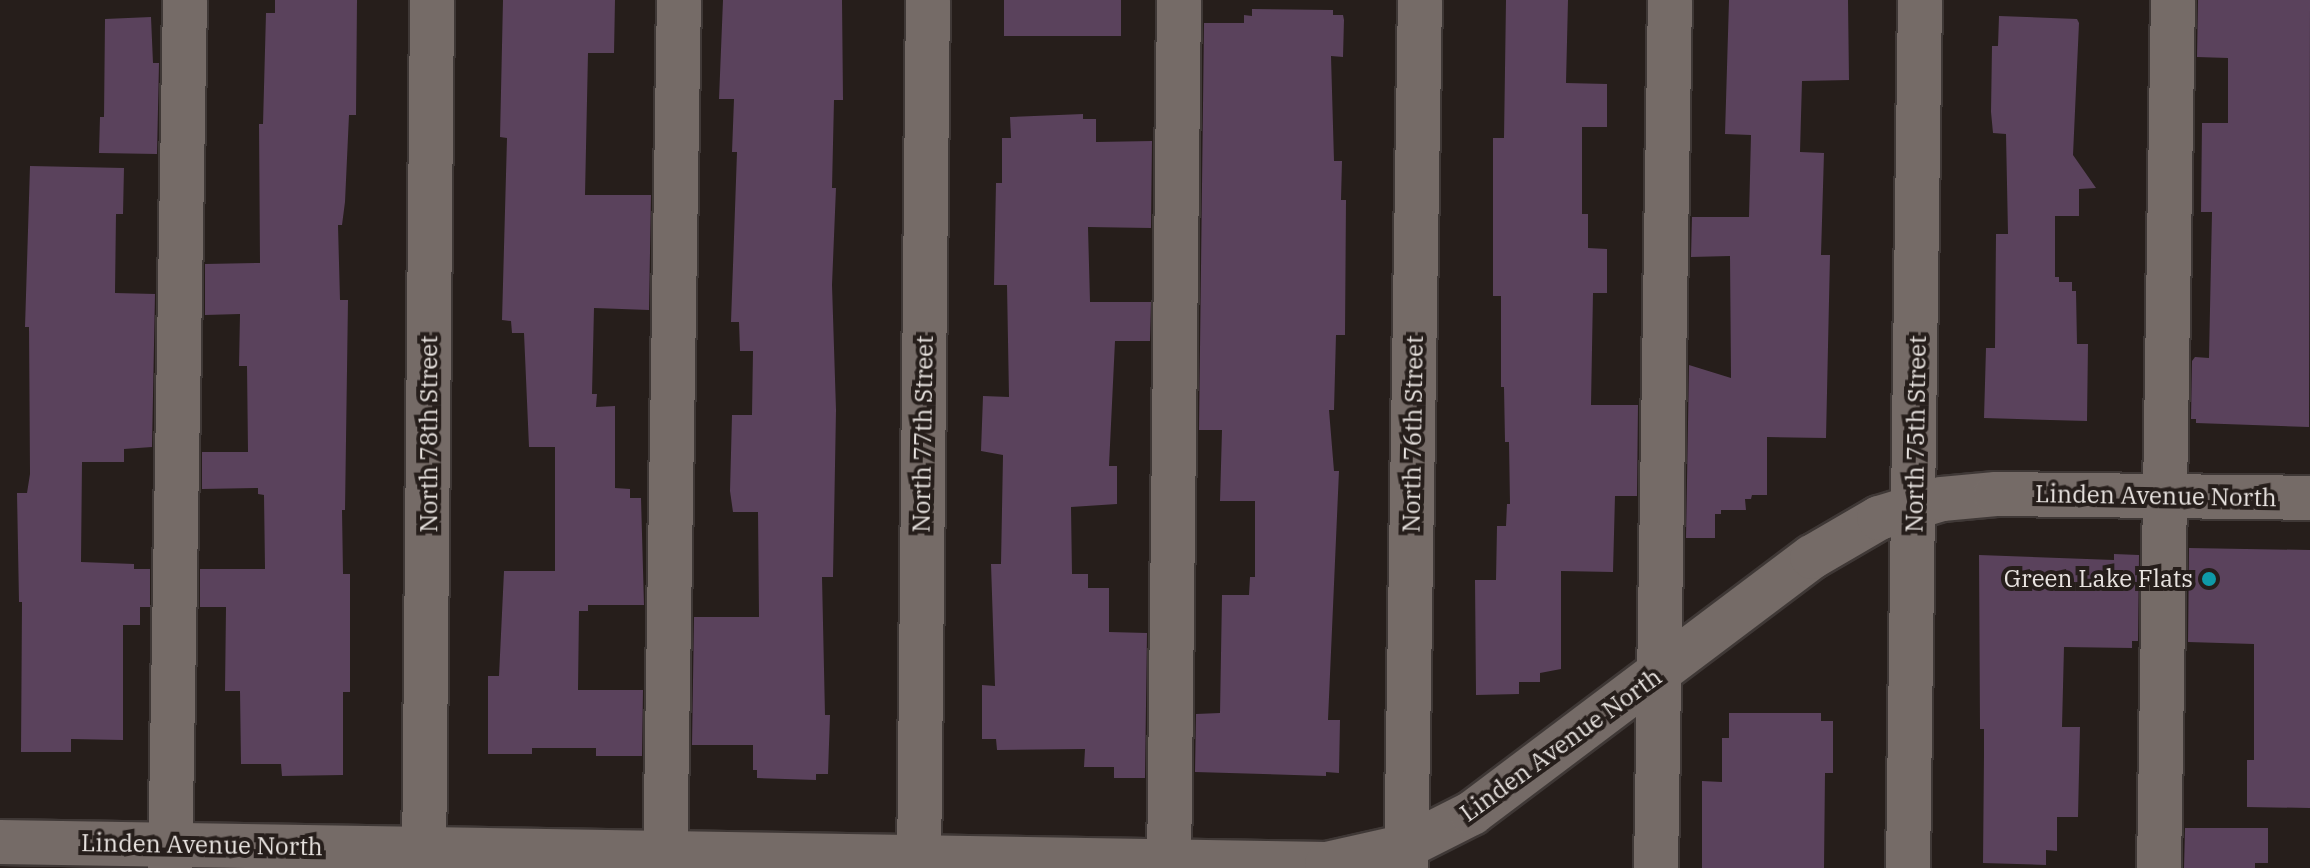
<!DOCTYPE html>
<style>
body{margin:0}
#map{position:relative;width:2310px;height:868px;overflow:hidden;background:#261e1b;font-family:"IBM Plex Serif",serif}
div>[style]{position:absolute}
.building>*{inset:0;background:#5a425c;transform-origin:0 0}
.roads{filter:drop-shadow(2px 0 #3f3836) drop-shadow(-2px 0 #3f3836) drop-shadow(0 2px #3f3836) drop-shadow(0 -2px #3f3836)}
.minor>*{height:44px;margin:-22px;padding:0 22px;transform-origin:22px;border-radius:22px;background:#756b67}
.dots>*{width:22px;height:22px;translate:-50% -50%;box-sizing:border-box;border:4px solid #261e1b;border-radius:50%}
span{translate:-50% -50%;white-space:nowrap;text-align:center;line-height:1.15;-webkit-text-stroke:8px #261e1b;paint-order:stroke}
.street-label{font-size:24px;color:#e8e3e0}
.poi-label{font-size:24px;color:#e8e3e0}
.right{translate:-100% -50%;text-align:right}
</style>
<div id="map">
<div class="building">
<div style="clip-path:polygon(275px 0,357px 0,356px 115px,349px 115px,345px 202px,342px 225px,338px 225px,340px 300px,348px 300px,345px 510px,342px 510px,343px 574px,350px 574px,350px 692px,343px 692px,343px 775px,282px 776px,281px 764px,241px 764px,240px 691px,225px 691px,226px 607px,200px 607px,200px 569px,265px 569px,264px 495px,258px 494px,258px 488px,202px 489px,202px 452px,248px 452px,247px 366px,239px 366px,240px 314px,205px 315px,205px 264px,260px 263px,259px 124px,263px 124px,266px 13px,275px 13px)"></div>
<div style="clip-path:polygon(503px 0,615px 0,614px 53px,588px 53px,585px 195px,651px 195px,649px 310px,594px 308px,592px 394px,597px 394px,596px 407px,615px 406px,615px 488px,630px 489px,630px 498px,641px 498px,644px 605px,588px 605px,588px 611px,579px 611px,578px 690px,643px 690px,642px 756px,596px 756px,596px 748px,532px 748px,532px 754px,488px 754px,488px 676px,499px 676px,504px 571px,555px 571px,555px 447px,529px 447px,524px 333px,512px 333px,511px 321px,502px 320px,507px 138px,500px 137px)"></div>
<div style="clip-path:polygon(723px 0,842px 0,843px 100px,834px 100px,832px 188px,836px 188px,832px 285px,836px 410px,833px 577px,822px 577px,825px 715px,830px 715px,828px 774px,816px 774px,816px 780px,757px 778px,757px 770px,753px 770px,753px 745px,692px 745px,694px 617px,759px 617px,758px 512px,733px 512px,730px 491px,732px 415px,752px 415px,753px 351px,740px 351px,739px 322px,731px 322px,737px 152px,732px 152px,734px 99px,719px 99px)"></div>
<div style="left:1004px;top:0;width:117px;height:36px"></div>
<div style="clip-path:polygon(1506px 0,1568px 0,1566px 83px,1607px 84px,1607px 127px,1582px 127px,1582px 214px,1588px 214px,1588px 248px,1607px 249px,1607px 293px,1593px 293px,1591px 405px,1638px 405px,1637px 496px,1615px 496px,1613px 572px,1561px 571px,1561px 669px,1540px 673px,1540px 682px,1519px 682px,1519px 694px,1476px 695px,1475px 580px,1496px 580px,1497px 526px,1506px 526px,1507px 504px,1510px 504px,1509px 442px,1505px 442px,1504px 387px,1501px 387px,1501px 296px,1493px 296px,1493px 138px,1504px 138px)"></div>
<div style="clip-path:polygon(1729px 0,1848px 0,1849px 80px,1802px 81px,1800px 152px,1824px 153px,1821px 255px,1830px 255px,1826px 438px,1767px 437px,1767px 495px,1752px 495px,1751px 499px,1745px 499px,1746px 510px,1721px 510px,1721px 514px,1715px 514px,1715px 538px,1686px 538px,1689px 365px,1731px 378px,1730px 256px,1691px 257px,1692px 217px,1749px 217px,1751px 135px,1725px 134px)"></div>
<div style="clip-path:polygon(2198px 0,2310px 0,2309px 427px,2196px 423px,2196px 419px,2191px 419px,2192px 361px,2195px 357px,2209px 358px,2212px 212px,2201px 212px,2202px 123px,2228px 123px,2228px 58px,2197px 57px)"></div>
<div style="clip-path:polygon(1252px 9px,1333px 10px,1333px 15px,1343px 15px,1344px 20px,1343px 57px,1331px 56px,1334px 161px,1342px 161px,1341px 200px,1346px 200px,1345px 335px,1336px 335px,1334px 410px,1329px 410px,1334px 471px,1339px 471px,1328px 720px,1340px 720px,1339px 773px,1326px 772px,1326px 776px,1195px 772px,1196px 714px,1220px 713px,1222px 595px,1249px 595px,1250px 577px,1255px 577px,1255px 501px,1220px 501px,1222px 430px,1199px 430px,1204px 23px,1244px 23px,1244px 15px,1252px 16px)"></div>
<div style="clip-path:polygon(1999px 16px,2077px 19px,2079px 23px,2073px 155px,2096px 188px,2079px 189px,2079px 216px,2055px 216px,2055px 277px,2059px 277px,2059px 282px,2072px 282px,2072px 291px,2076px 291px,2077px 344px,2088px 344px,2087px 421px,1984px 418px,1986px 348px,1995px 348px,1996px 234px,2008px 234px,2006px 134px,1993px 133px,1991px 112px,1992px 46px,1998px 46px)"></div>
<div style="clip-path:polygon(151px 17px,153px 63px,159px 63px,157px 154px,99px 153px,100px 117px,104px 117px,105px 19px)"></div>
<div style="clip-path:polygon(1083px 114px,1083px 119px,1096px 119px,1096px 142px,1152px 141px,1151px 228px,1088px 227px,1090px 302px,1151px 302px,1150px 341px,1115px 341px,1109px 466px,1117px 466px,1117px 504px,1071px 507px,1072px 574px,1088px 574px,1088px 588px,1109px 588px,1109px 632px,1147px 633px,1145px 778px,1114px 778px,1114px 767px,1084px 767px,1085px 749px,997px 750px,996px 739px,982px 739px,982px 685px,995px 686px,991px 564px,1001px 564px,1003px 455px,981px 451px,983px 396px,1009px 397px,1007px 285px,994px 285px,996px 183px,1002px 183px,1002px 138px,1011px 138px,1010px 117px)"></div>
<div style="clip-path:polygon(30px 166px,124px 168px,123px 214px,116px 214px,115px 293px,155px 294px,152px 447px,124px 449px,124px 462px,82px 462px,81px 562px,134px 564px,134px 569px,150px 569px,150px 607px,140px 607px,140px 625px,123px 625px,123px 740px,71px 739px,71px 752px,21px 752px,22px 602px,19px 602px,17px 493px,27px 493px,30px 474px,29px 327px,25px 327px)"></div>
<div style="clip-path:polygon(2189px 548px,2310px 550px,2310px 808px,2247px 807px,2247px 760px,2254px 760px,2254px 644px,2188px 642px)"></div>
<div style="clip-path:polygon(2114px 554px,2139px 555px,2138px 641px,2132px 641px,2132px 648px,2064px 647px,2062px 727px,2080px 727px,2078px 817px,2057px 817px,2057px 851px,2046px 850px,2046px 865px,1983px 863px,1984px 755px,1984px 729px,1980px 729px,1979px 555px,2114px 560px)"></div>
<div style="clip-path:polygon(1729px 713px,1821px 713px,1821px 721px,1833px 721px,1833px 773px,1825px 773px,1824px 868px,1702px 868px,1702px 781px,1722px 782px,1722px 738px,1729px 738px)"></div>
<div style="clip-path:polygon(2185px 828px,2268px 828px,2268px 863px,2255px 863px,2255px 868px,2184px 868px)"></div>
</div>
<div class="roads">
<div class="minor">
<div style="left:0;top:842px;width:1327px;rotate:0.95deg"></div>
<div style="left:1327px;top:864px;width:82px;rotate:-12.7deg"></div>
<div style="left:1407px;top:846px;width:73px;rotate:-26.9deg"></div>
<div style="left:1472px;top:813px;width:426px;rotate:-37deg"></div>
<div style="left:1812px;top:557px;width:78px;rotate:-30.2deg"></div>
<div style="left:1879px;top:518px;width:66px;rotate:-16.8deg"></div>
<div style="left:1942px;top:499px;width:54px;rotate:-5.3deg"></div>
<div style="left:1996px;top:494px;width:314px;rotate:0.7deg"></div>
<div style="left:170px;top:868px;width:868px;rotate:-89.01deg"></div>
<div style="left:424px;top:868px;width:868px;rotate:-89.47deg"></div>
<div style="left:665px;top:868px;width:868px;rotate:-89.08deg"></div>
<div style="left:919px;top:868px;width:868px;rotate:-89.41deg"></div>
<div style="left:1169px;top:868px;width:868px;rotate:-89.34deg"></div>
<div style="left:1406px;top:868px;width:868px;rotate:-89.08deg"></div>
<div style="left:1656px;top:868px;width:868px;rotate:-89.08deg"></div>
<div style="left:1908px;top:868px;width:868px;rotate:-89.21deg"></div>
<div style="left:2159px;top:868px;width:868px;rotate:-89.08deg"></div>
</div>
</div>
<div class="dots">
<div style="left:2209px;top:579px;background:#0f9aa8"></div>
</div>
<div class="street-label">
<span style="left:429px;top:434px;rotate:-90deg">North 78th Street</span>
<span style="left:923px;top:434px;rotate:-89deg">North 77th Street</span>
<span style="left:1413px;top:434px;rotate:-89deg">North 76th Street</span>
<span style="left:1916px;top:434px;rotate:-89deg">North 75th Street</span>
<span style="left:2156px;top:496px;rotate:1deg">Linden Avenue North</span>
<span style="left:1561px;top:745px;rotate:-36deg">Linden Avenue North</span>
<span style="left:202px;top:845px;rotate:1deg">Linden Avenue North</span>
</div>
<div class="poi-label">
<span class="right" style="left:2193px;top:579px">Green Lake Flats</span>
</div>
</div>
